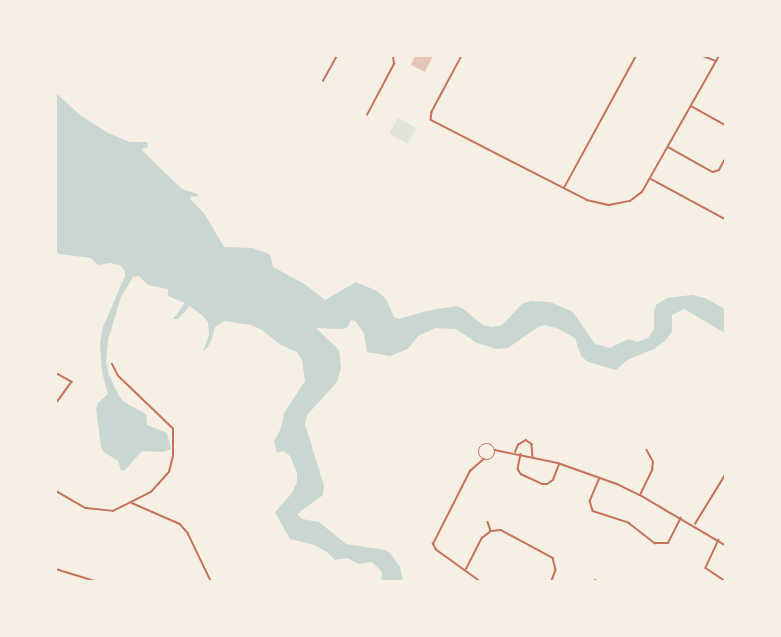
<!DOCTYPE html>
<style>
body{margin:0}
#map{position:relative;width:781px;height:637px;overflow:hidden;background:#f6efe4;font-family:"IBM Plex Sans",sans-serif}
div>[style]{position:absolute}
.green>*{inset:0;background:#e2e4dc;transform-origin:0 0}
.water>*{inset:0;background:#c9d6d2}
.building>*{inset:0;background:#e6c5b7}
.minor>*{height:1.5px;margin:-0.75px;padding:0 0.75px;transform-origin:0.75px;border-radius:0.75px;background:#c5725c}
.minor>.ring{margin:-0.75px;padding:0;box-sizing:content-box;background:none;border:1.5px solid #c5725c;border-radius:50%}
span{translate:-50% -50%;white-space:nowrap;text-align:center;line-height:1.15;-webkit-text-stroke:3px #f6efe4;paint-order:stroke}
.frame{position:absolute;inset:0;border:57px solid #f6efe4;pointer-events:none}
</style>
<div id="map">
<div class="green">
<div style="left:398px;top:118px;width:21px;height:18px;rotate:29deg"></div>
</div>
<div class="water">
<div style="clip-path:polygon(56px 93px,80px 115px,108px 133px,130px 142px,147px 142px,148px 147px,141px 149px,160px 168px,182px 189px,198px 194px,198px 196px,190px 197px,191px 200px,204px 213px,224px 247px,252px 248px,267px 253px,270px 255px,273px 267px,306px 285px,325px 300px,356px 282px,377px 291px,386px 299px,394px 317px,399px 319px,426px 311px,456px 306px,462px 308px,483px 325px,493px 327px,502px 325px,522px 304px,531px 301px,550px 302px,573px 312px,595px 344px,610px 348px,628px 339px,637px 342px,648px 338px,654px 329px,654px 311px,656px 305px,667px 298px,692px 295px,705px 298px,725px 309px,725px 333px,684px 309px,672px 315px,672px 332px,666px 340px,654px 349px,627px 360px,616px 370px,588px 362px,581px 356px,575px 338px,559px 329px,545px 325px,538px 327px,508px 348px,497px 349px,477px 343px,456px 329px,435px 328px,418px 336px,408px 349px,390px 356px,367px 352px,364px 333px,355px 321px,351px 320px,348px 327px,342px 329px,316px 328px,339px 350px,341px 368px,337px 382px,307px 415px,305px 424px,324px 486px,323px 495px,297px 514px,302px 519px,319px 522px,346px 544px,385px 550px,390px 553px,400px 567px,403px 581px,381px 581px,382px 572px,372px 562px,359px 564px,347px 558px,335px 560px,327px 552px,314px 545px,290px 539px,275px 512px,292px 493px,297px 482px,297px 473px,290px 456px,283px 451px,277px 453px,274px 442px,281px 428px,284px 413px,305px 381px,302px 360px,297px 352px,281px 345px,262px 330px,251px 325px,224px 321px,215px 327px,211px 341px,207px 348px,203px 351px,209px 335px,208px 322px,203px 316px,190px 306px,178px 319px,173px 319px,185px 303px,168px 296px,168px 289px,148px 285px,139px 276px,133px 277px,121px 297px,108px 340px,106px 361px,109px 375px,119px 396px,124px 402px,146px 414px,147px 425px,167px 433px,171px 449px,163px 452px,142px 451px,124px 471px,121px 470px,118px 461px,104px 452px,101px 447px,96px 409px,98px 403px,108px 394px,102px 372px,100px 343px,103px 327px,125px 276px,125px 271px,120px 265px,110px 263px,98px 265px,91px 258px,59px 254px,56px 251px)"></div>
</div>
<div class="building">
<div style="clip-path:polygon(415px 56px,433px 56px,425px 72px,411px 65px)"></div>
</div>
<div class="minor">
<div style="left:462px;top:56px;width:64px;rotate:118.2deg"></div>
<div style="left:432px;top:112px;width:8px;rotate:97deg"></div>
<div style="left:431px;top:120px;width:175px;rotate:27.1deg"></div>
<div style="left:587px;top:200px;width:23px;rotate:13deg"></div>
<div style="left:609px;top:205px;width:21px;rotate:-11deg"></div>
<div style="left:630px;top:201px;width:15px;rotate:-37deg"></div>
<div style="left:642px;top:192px;width:156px;rotate:-60.5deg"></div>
<div style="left:703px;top:56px;width:14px;rotate:21deg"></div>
<div style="left:323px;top:81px;width:29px;rotate:-61deg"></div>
<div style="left:691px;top:106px;width:39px;rotate:29deg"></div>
<div style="left:367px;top:115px;width:58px;rotate:-62.1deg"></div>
<div style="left:394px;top:64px;width:8px;rotate:-97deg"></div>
<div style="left:668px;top:147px;width:51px;rotate:29.1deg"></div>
<div style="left:713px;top:172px;width:6px;rotate:-18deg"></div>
<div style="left:719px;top:170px;width:13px;rotate:-61deg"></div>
<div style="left:651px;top:179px;width:84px;rotate:28.4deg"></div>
<div style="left:564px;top:188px;width:150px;rotate:-61.4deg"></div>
<div style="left:56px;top:373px;width:18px;rotate:29deg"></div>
<div style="left:72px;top:382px;width:27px;rotate:126deg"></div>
<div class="ring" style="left:479px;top:444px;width:14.5px;height:14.5px"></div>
<div style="left:495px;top:450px;width:64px;rotate:11.7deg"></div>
<div style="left:558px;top:463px;width:63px;rotate:19.6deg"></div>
<div style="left:617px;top:484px;width:25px;rotate:26deg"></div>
<div style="left:640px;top:495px;width:99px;rotate:30.5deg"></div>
<div style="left:515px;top:452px;width:8px;rotate:-67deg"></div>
<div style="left:518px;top:445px;width:9px;rotate:-32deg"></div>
<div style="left:526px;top:440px;width:7px;rotate:34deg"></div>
<div style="left:532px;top:444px;width:13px;rotate:86deg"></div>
<div style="left:521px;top:454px;width:15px;rotate:101deg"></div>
<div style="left:518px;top:469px;width:6px;rotate:59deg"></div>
<div style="left:521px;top:474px;width:23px;rotate:25deg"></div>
<div style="left:542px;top:484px;width:5px"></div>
<div style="left:547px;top:484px;width:7px;rotate:-34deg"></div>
<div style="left:553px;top:480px;width:17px;rotate:-69deg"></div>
<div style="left:600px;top:478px;width:25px;rotate:113deg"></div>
<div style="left:590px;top:501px;width:10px;rotate:73deg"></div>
<div style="left:593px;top:511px;width:38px;rotate:18deg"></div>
<div style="left:629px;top:523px;width:33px;rotate:38deg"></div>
<div style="left:655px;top:543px;width:13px"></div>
<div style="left:668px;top:543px;width:28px;rotate:-63deg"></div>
<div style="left:56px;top:491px;width:34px;rotate:30deg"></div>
<div style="left:86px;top:508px;width:27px;rotate:6deg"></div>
<div style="left:113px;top:511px;width:42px;rotate:-26.6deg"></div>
<div style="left:151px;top:492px;width:27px;rotate:-48deg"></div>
<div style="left:169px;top:472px;width:16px;rotate:-76deg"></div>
<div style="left:173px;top:456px;width:27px;rotate:-90deg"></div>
<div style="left:173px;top:429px;width:76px;rotate:-136.1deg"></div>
<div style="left:118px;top:376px;width:13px;rotate:-117deg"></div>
<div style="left:640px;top:495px;width:28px;rotate:-64deg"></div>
<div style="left:652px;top:470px;width:8px;rotate:-83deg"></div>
<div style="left:653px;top:462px;width:13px;rotate:-119deg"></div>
<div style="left:132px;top:503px;width:52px;rotate:23.6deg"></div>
<div style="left:180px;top:524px;width:12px;rotate:48deg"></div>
<div style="left:188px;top:533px;width:53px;rotate:64.4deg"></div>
<div style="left:488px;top:522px;width:9px;rotate:72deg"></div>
<div style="left:695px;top:524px;width:57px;rotate:-58.5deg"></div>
<div style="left:719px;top:540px;width:31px;rotate:115deg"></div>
<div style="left:706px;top:568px;width:23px;rotate:34deg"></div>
<div style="left:56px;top:569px;width:41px;rotate:17.1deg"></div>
<div style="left:466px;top:569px;width:35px;rotate:-63deg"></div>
<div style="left:482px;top:538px;width:11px;rotate:-38deg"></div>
<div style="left:491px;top:531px;width:10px;rotate:-6deg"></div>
<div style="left:501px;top:530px;width:59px;rotate:28.3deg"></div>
<div style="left:553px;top:558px;width:12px;rotate:76deg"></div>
<div style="left:556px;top:570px;width:12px;rotate:110deg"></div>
<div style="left:595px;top:580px;width:2px;rotate:27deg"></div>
<div style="left:479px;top:581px;width:53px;rotate:-144.2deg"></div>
<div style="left:436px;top:550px;width:7px;rotate:-117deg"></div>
<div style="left:433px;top:544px;width:82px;rotate:-63.1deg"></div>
<div style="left:470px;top:471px;width:18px;rotate:-41deg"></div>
</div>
<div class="frame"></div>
</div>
